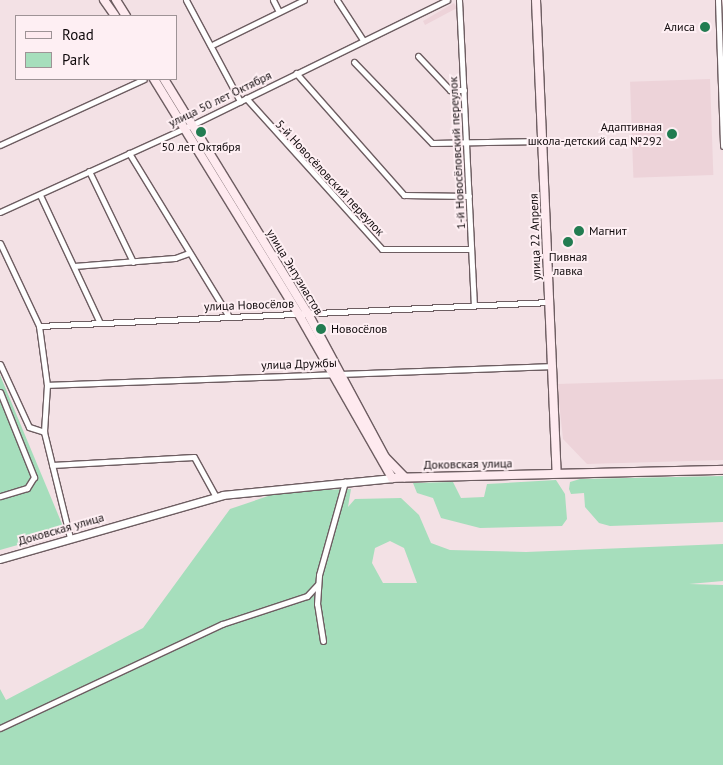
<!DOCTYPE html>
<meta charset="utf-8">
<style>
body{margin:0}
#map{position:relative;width:723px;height:765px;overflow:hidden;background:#f3e1e5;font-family:"PT Sans",sans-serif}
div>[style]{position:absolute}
.built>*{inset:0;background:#edd3d9;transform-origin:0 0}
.green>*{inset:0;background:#a6debc}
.roads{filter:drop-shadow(1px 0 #6d5d61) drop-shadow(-1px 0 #6d5d61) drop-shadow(0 1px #6d5d61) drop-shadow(0 -1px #6d5d61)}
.minor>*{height:5px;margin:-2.5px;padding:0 2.5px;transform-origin:2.5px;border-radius:2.5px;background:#fff}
.tertiary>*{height:7px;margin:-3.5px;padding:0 3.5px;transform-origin:3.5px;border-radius:3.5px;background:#fff}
.secondary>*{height:8px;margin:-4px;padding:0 4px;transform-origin:4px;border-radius:4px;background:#feeaef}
.dots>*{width:14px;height:14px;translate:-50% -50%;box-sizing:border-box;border:2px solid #feeff3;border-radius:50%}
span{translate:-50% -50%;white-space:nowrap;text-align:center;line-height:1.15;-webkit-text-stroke:4px #feeff3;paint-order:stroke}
.poi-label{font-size:12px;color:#0f090b}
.right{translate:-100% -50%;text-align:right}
.left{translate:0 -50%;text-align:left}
.street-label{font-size:12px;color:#0f090b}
.legend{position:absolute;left:15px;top:15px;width:162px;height:65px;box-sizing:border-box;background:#feeff3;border:1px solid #9e9396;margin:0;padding:6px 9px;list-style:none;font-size:15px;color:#0f090b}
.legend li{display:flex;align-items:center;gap:10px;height:25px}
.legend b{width:25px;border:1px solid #9e9396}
</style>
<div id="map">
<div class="built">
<div style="clip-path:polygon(454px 3px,457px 8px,425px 25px,423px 21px)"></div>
<div style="left:710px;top:79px;width:96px;height:80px;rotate:88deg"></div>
<div style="clip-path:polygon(723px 379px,723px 460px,587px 464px,563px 439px,557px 384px)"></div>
</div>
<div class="green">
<div style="clip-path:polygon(0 375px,62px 524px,60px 533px,0 550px)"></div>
<div style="clip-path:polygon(723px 476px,723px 522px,610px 526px,599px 523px,585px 507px,584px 493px,571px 494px,569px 489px,570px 482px,580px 479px)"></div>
<div style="clip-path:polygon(556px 480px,565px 494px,567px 519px,562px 526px,480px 528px,441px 518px,433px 498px,417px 493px,413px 483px,453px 482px,461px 498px,484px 497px,487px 484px)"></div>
<div style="clip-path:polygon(evenodd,351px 489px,348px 507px,355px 499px,401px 498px,419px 515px,431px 543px,450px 550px,526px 552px,723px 544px,723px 581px,689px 584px,723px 585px,723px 765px,0 765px,0 689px,6px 700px,143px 628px,230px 509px,283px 491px,351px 489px,390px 541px,404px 548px,417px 583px,383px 583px,372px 563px,375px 548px,390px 541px)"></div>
</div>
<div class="roads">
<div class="minor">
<div style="left:186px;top:0;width:115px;rotate:61.9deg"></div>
<div style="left:273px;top:0;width:13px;rotate:63deg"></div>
<div style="left:337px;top:0;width:48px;rotate:57deg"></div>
<div style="left:459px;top:0;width:305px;rotate:87.2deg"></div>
<div style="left:718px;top:0;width:146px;rotate:88deg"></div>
<div style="left:214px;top:44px;width:100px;rotate:-26.1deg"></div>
<div style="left:418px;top:56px;width:47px;rotate:46.7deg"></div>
<div style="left:450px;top:90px;width:14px"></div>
<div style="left:354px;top:62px;width:112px;rotate:46.1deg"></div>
<div style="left:432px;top:143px;width:110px;rotate:-1deg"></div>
<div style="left:296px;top:73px;width:163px;rotate:48.5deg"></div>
<div style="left:404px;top:195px;width:65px;rotate:0.9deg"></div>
<div style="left:246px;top:98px;width:203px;rotate:48deg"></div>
<div style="left:382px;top:249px;width:89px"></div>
<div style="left:0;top:145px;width:158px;rotate:-24.6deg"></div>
<div style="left:129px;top:153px;width:190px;rotate:58.6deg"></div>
<div style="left:89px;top:171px;width:101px;rotate:64.2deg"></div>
<div style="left:40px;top:195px;width:139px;rotate:64.9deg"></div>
<div style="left:0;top:212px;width:211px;rotate:-24.4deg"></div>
<div style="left:192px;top:125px;width:284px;rotate:-26.1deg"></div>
<div style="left:0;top:243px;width:92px;rotate:64.8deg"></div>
<div style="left:39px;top:326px;width:60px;rotate:82.3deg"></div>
<div style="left:47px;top:385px;width:47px;rotate:93.7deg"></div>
<div style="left:44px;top:432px;width:109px;rotate:76.2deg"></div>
<div style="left:74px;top:266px;width:101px;rotate:-4.5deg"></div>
<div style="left:175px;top:258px;width:15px;rotate:-20deg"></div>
<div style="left:39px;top:326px;width:511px;rotate:-2.69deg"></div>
<div style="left:0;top:364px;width:69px;rotate:65.3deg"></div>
<div style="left:29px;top:427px;width:16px;rotate:18deg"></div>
<div style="left:47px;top:385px;width:505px;rotate:-2.15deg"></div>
<div style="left:0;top:392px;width:92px;rotate:68.2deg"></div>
<div style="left:34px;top:477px;width:13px;rotate:122deg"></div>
<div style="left:27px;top:488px;width:28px;rotate:163deg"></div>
<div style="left:52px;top:465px;width:142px;rotate:-3.2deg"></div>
<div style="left:194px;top:457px;width:46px;rotate:61.2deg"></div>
<div style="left:323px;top:641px;width:37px;rotate:-99deg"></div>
<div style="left:317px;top:604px;width:29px;rotate:-86deg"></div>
<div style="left:319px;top:575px;width:97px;rotate:-74.4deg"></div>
<div style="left:0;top:728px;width:245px;rotate:-25.1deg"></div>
<div style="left:222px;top:624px;width:89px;rotate:-18.2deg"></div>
<div style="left:307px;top:596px;width:16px;rotate:-47deg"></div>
</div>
<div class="tertiary">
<div style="left:0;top:559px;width:232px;rotate:-16deg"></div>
<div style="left:223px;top:495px;width:170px;rotate:-5.7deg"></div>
</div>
<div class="secondary">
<div style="left:104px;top:0;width:19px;rotate:55deg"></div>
<div style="left:116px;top:0;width:19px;rotate:58deg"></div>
<div style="left:536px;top:0;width:473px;rotate:87.5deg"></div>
<div style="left:154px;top:79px;width:275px;rotate:58.4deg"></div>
<div style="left:298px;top:313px;width:190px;rotate:60.3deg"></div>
<div style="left:392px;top:478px;width:331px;rotate:-1.4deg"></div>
<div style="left:164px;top:79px;width:273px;rotate:58.5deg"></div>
<div style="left:307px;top:312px;width:165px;rotate:61.7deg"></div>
<div style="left:385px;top:457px;width:28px;rotate:46deg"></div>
</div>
</div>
<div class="dots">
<div style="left:705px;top:27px;background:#227c51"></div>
<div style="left:201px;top:132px;background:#227c51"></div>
<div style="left:672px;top:134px;background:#227c51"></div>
<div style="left:579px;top:231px;background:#227c51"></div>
<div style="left:568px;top:242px;background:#227c51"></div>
<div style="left:321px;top:329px;background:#227c51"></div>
</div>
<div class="poi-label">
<span class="right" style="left:695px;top:27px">Алиса</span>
<span class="right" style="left:662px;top:134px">Адаптивная<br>школа-детский сад №292</span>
<span style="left:201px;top:147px">50 лет Октября</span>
<span class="left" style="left:589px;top:231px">Магнит</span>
<span style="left:568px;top:264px">Пивная<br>лавка</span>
<span class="left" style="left:331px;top:329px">Новосёлов</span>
</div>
<div class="street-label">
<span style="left:220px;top:99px;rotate:-26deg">улица 50 лет Октября</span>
<span style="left:457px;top:153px;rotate:-93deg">1-й Новосёловский переулок</span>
<span style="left:330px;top:178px;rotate:47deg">5-й Новосёловский переулок</span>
<span style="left:535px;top:237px;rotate:-92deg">улица 22 Апреля</span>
<span style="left:295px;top:272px;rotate:59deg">улица Энтузиастов</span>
<span style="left:249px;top:305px;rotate:-2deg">улица Новосёлов</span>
<span style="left:299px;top:364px;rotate:-2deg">улица Дружбы</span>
<span style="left:468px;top:464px;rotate:-1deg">Доковская улица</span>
<span style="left:61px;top:529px;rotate:-16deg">Доковская улица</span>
</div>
<ul class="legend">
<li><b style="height:6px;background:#feeaef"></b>Road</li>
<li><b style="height:14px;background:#a6debc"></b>Park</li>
</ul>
</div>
